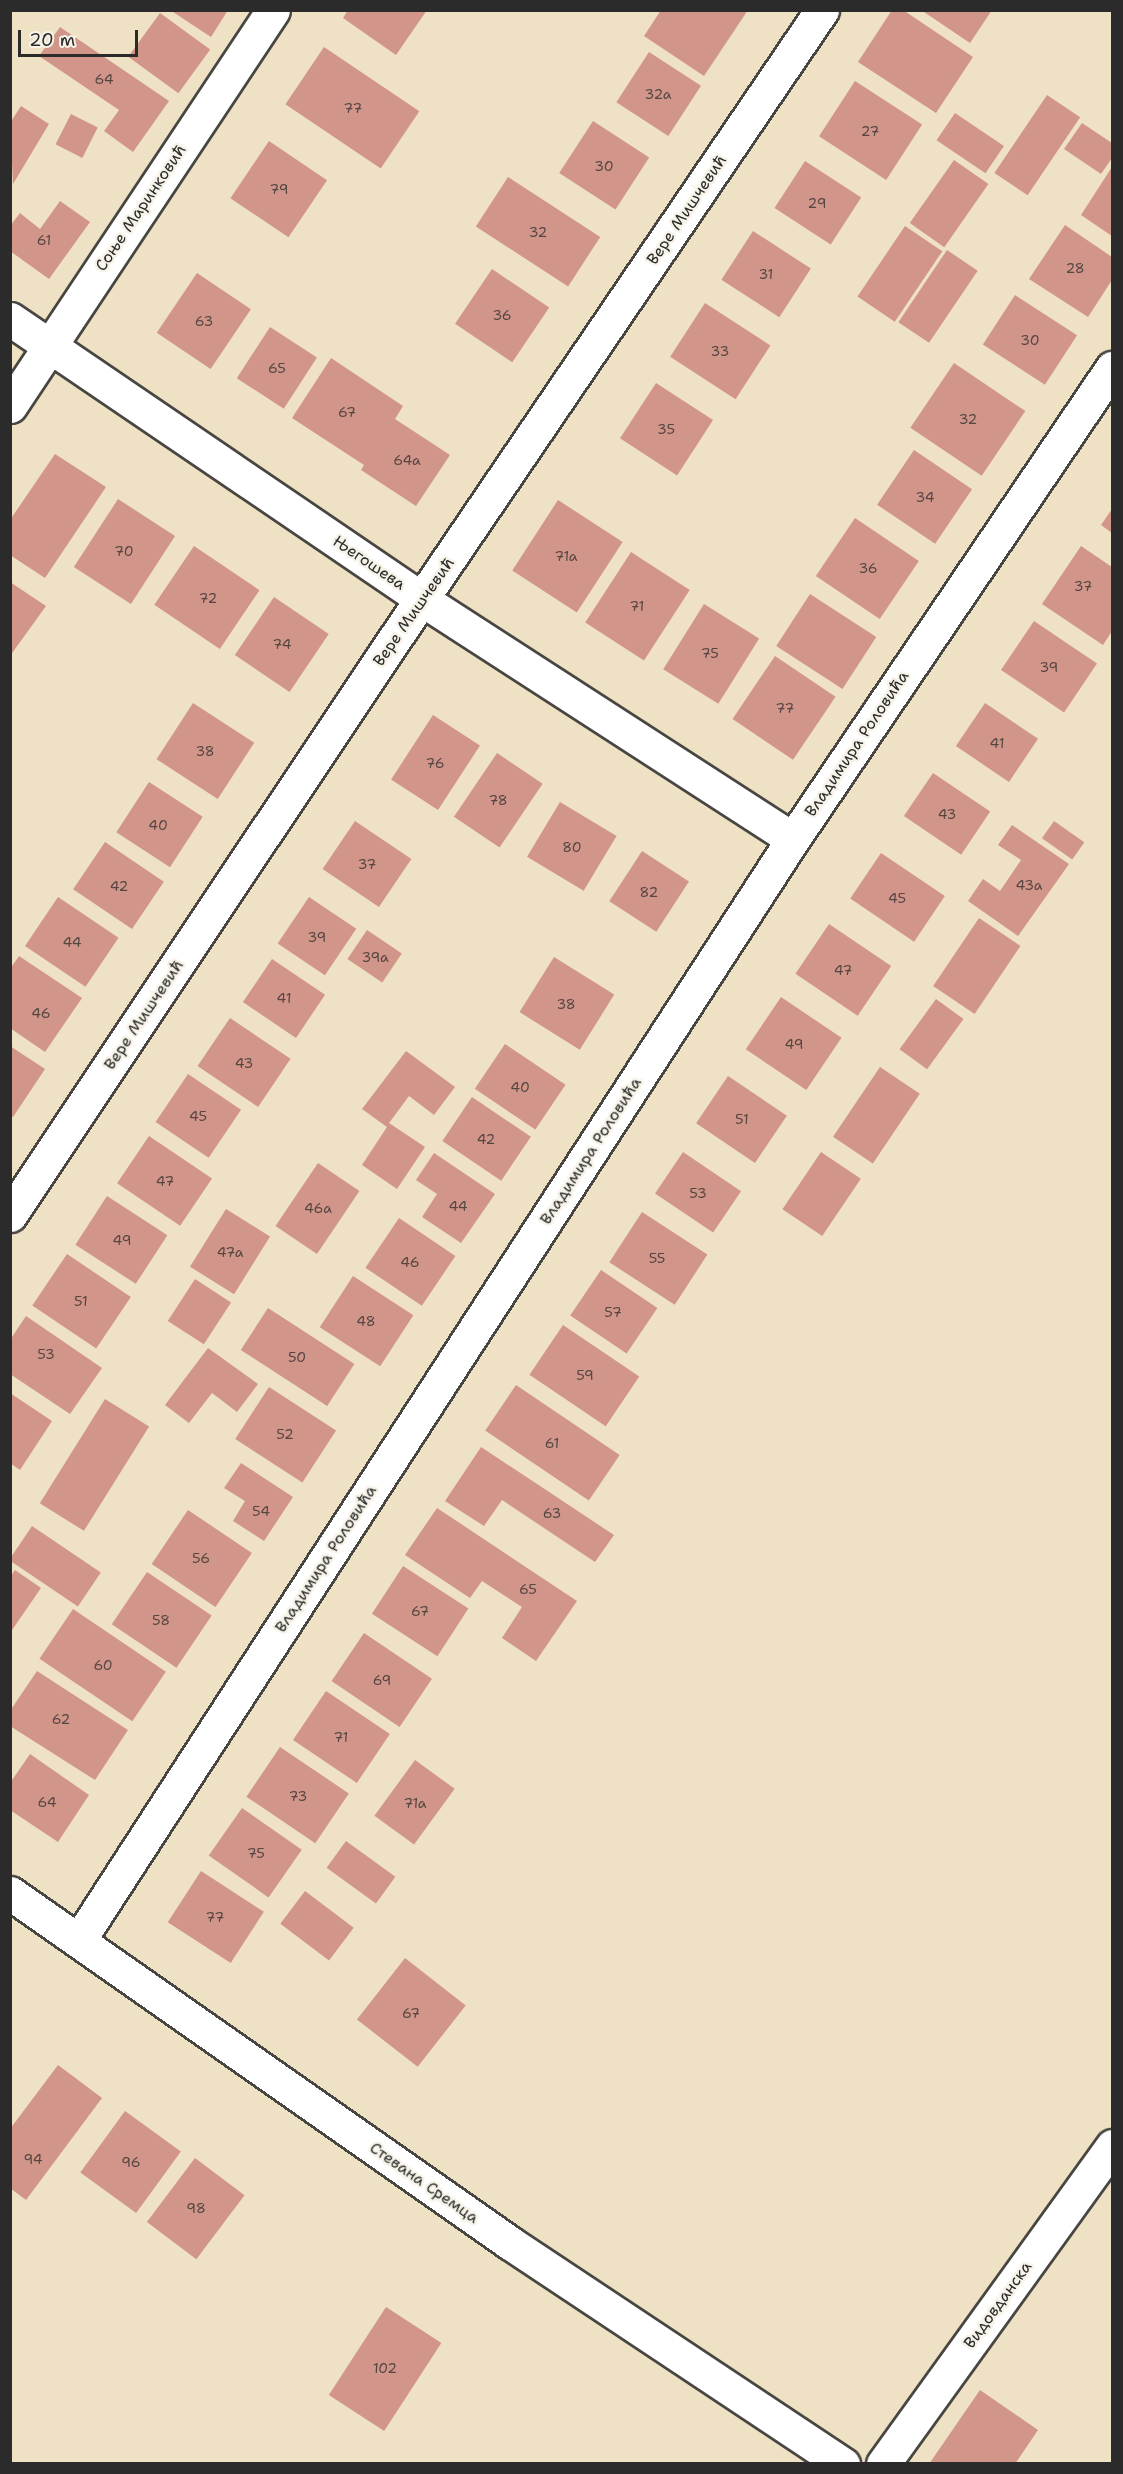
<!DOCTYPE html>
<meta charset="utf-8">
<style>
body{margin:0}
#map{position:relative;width:1123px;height:2474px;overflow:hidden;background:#efe1c3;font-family:"Shantell Sans",sans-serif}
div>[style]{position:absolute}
.building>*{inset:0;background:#d29589;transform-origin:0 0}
.roads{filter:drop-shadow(2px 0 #484642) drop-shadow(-2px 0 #484642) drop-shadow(0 2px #484642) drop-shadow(0 -2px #484642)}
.minor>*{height:33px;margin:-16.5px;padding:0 16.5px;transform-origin:16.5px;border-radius:16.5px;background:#fff}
span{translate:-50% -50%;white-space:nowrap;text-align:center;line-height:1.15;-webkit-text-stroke:5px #f7f3e8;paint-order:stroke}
.number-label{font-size:14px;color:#554642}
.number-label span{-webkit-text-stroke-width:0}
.street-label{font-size:16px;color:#2b2b2b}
.frame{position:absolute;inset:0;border:12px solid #2b2b2b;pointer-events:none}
.scale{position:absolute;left:18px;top:30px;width:120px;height:27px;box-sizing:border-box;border:3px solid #2b2b2b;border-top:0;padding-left:8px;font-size:18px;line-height:21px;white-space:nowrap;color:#2b2b2b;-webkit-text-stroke:4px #f7f3e8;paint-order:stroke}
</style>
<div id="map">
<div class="building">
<div style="clip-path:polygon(170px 10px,228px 10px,211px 37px)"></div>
<div style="clip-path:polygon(348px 10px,427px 10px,396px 55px,343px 18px)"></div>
<div style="clip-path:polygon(661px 10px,748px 10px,704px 76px,644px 36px)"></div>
<div style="clip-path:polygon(892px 10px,903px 10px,973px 57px,936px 113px,858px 62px)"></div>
<div style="clip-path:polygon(921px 10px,992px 10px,970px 43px)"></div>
<div style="left:160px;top:13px;width:62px;height:54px;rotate:36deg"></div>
<div style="clip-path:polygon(60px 27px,169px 101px,133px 152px,104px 131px,119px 110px,39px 56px)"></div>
<div style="left:324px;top:47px;width:115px;height:69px;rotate:34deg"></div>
<div style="left:649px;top:52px;width:62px;height:60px;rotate:33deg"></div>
<div style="left:855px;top:81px;width:80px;height:66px;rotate:33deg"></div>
<div style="left:1047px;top:95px;width:40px;height:94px;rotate:34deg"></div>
<div style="clip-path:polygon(21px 106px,49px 124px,13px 184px,10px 123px)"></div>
<div style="left:955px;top:113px;width:59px;height:33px;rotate:34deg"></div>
<div style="left:71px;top:114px;width:30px;height:34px;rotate:27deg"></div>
<div style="left:593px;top:121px;width:67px;height:62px;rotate:33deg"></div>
<div style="clip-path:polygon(1082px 123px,1112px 143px,1112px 158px,1101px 174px,1064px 149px)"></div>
<div style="left:269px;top:141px;width:70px;height:69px;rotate:34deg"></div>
<div style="left:954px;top:160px;width:42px;height:77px;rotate:35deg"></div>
<div style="left:805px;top:161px;width:67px;height:56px;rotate:33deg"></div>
<div style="clip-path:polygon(1112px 167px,1112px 236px,1081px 215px)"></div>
<div style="left:508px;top:177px;width:110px;height:59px;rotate:33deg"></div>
<div style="clip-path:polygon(60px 201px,90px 222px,49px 279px,10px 251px,10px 226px,20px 213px,40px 229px)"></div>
<div style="clip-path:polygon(1065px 225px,1112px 257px,1112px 280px,1088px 317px,1029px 279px)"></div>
<div style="left:905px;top:226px;width:45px;height:85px;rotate:34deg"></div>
<div style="left:753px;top:231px;width:69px;height:58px;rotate:33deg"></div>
<div style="left:947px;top:250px;width:37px;height:87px;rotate:34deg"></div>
<div style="left:492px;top:269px;width:69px;height:66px;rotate:34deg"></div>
<div style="left:197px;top:273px;width:65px;height:72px;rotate:34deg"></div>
<div style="left:1015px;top:295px;width:74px;height:59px;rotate:33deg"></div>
<div style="left:705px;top:303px;width:78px;height:64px;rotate:33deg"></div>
<div style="left:270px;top:327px;width:56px;height:61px;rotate:33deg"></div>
<div style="clip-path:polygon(331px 358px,403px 406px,395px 419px,450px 455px,416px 506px,361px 470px,364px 465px,292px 418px)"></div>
<div style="left:954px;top:363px;width:86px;height:78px;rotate:34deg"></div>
<div style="left:656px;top:383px;width:68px;height:66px;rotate:33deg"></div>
<div style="left:914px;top:450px;width:70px;height:66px;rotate:34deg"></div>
<div style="clip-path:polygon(55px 454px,106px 487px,45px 578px,10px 555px,10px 520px)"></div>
<div style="left:118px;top:499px;width:68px;height:81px;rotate:33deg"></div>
<div style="left:558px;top:500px;width:77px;height:84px;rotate:33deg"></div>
<div style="clip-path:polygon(1112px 509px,1112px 533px,1101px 525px)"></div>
<div style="left:855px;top:518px;width:77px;height:70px;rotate:34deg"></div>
<div style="left:194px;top:546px;width:79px;height:71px;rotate:34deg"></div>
<div style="clip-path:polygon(1081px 546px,1112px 567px,1112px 631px,1103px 645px,1042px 604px)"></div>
<div style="left:631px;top:552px;width:70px;height:84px;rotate:33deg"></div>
<div style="clip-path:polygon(10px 582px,46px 606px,10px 656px)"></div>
<div style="left:810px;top:594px;width:79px;height:62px;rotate:33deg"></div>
<div style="left:274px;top:597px;width:66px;height:70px;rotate:34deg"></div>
<div style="left:704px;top:604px;width:65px;height:77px;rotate:32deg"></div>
<div style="left:1034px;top:621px;width:76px;height:59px;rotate:34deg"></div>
<div style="left:775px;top:656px;width:73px;height:76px;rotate:34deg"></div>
<div style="left:193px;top:703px;width:73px;height:67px;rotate:33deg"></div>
<div style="left:985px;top:703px;width:64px;height:52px;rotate:34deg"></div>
<div style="left:433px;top:715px;width:56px;height:77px;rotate:33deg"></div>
<div style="left:497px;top:753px;width:55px;height:77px;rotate:34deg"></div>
<div style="left:933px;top:773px;width:69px;height:52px;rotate:34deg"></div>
<div style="left:149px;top:782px;width:64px;height:60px;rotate:33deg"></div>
<div style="left:560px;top:802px;width:66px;height:64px;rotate:31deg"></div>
<div style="left:355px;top:821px;width:68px;height:58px;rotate:34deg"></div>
<div style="left:1054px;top:821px;width:37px;height:21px;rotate:35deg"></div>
<div style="clip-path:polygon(1012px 825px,1069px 864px,1018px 936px,968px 901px,983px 879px,1000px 891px,1021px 860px,998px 845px)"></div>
<div style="left:105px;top:842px;width:71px;height:57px;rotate:34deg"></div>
<div style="left:642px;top:851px;width:56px;height:60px;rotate:33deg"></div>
<div style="left:881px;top:853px;width:77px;height:55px;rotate:34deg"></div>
<div style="left:58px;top:897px;width:73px;height:59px;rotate:34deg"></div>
<div style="left:309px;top:897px;width:57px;height:56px;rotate:34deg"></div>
<div style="left:979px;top:918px;width:50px;height:82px;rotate:34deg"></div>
<div style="left:829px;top:924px;width:75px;height:60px;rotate:34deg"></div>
<div style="left:367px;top:930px;width:42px;height:35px;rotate:34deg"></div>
<div style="clip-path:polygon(19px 956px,82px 998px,45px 1052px,10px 1028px,10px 969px)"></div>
<div style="left:554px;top:957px;width:71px;height:65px;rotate:32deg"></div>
<div style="left:272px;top:959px;width:64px;height:52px;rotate:34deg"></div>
<div style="left:781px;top:997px;width:73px;height:63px;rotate:34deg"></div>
<div style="left:936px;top:999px;width:34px;height:62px;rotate:36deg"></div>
<div style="left:230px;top:1018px;width:73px;height:58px;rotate:34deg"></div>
<div style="left:505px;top:1044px;width:73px;height:54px;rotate:34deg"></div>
<div style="clip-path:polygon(10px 1046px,45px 1069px,13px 1117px,10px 1115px)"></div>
<div style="clip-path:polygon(406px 1051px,455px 1087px,434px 1115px,409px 1096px,389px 1123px,425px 1147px,397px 1189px,362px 1165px,387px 1127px,362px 1109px)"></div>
<div style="left:880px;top:1067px;width:48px;height:84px;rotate:34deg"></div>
<div style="left:188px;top:1074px;width:64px;height:58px;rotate:34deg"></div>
<div style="left:728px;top:1076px;width:71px;height:57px;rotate:34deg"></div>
<div style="left:472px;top:1097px;width:71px;height:53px;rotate:34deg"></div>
<div style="left:149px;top:1136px;width:76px;height:57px;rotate:34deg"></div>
<div style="left:683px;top:1152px;width:70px;height:50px;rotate:34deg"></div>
<div style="left:821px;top:1152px;width:48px;height:69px;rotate:34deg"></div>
<div style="clip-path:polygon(434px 1153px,495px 1194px,461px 1243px,422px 1217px,437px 1194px,416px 1180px)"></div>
<div style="left:318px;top:1163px;width:50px;height:76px;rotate:34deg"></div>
<div style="left:107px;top:1196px;width:72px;height:58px;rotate:33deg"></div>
<div style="left:226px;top:1209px;width:52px;height:68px;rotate:32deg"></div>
<div style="left:642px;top:1212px;width:78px;height:60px;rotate:33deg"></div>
<div style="left:399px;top:1218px;width:68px;height:60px;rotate:34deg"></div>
<div style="left:67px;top:1254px;width:77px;height:62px;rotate:34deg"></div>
<div style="left:601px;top:1270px;width:68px;height:55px;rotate:34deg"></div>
<div style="left:353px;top:1276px;width:72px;height:61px;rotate:33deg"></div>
<div style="left:195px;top:1279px;width:43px;height:50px;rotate:33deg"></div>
<div style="left:268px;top:1308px;width:103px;height:50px;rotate:33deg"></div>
<div style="clip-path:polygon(26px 1316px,102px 1368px,70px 1414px,10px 1374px,10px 1340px)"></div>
<div style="left:563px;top:1325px;width:92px;height:60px;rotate:34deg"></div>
<div style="clip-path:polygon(208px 1348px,258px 1384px,237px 1412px,212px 1393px,189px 1423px,165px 1405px)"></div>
<div style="left:516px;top:1385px;width:125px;height:55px;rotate:34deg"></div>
<div style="left:269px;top:1387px;width:80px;height:62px;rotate:33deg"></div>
<div style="clip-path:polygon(10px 1393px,52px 1421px,20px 1470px,10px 1463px)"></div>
<div style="left:105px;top:1399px;width:52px;height:123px;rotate:32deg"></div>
<div style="clip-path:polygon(481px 1447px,614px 1535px,595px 1562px,502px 1500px,484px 1526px,445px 1501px)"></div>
<div style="clip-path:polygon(241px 1463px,293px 1497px,264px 1541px,233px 1521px,245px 1501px,224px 1488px)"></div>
<div style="clip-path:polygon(437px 1508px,577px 1601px,536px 1661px,502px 1638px,522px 1607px,482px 1581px,470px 1598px,405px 1555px)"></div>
<div style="left:188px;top:1510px;width:77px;height:65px;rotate:34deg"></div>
<div style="left:32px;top:1526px;width:83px;height:41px;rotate:34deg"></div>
<div style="left:403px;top:1566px;width:78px;height:57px;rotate:33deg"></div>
<div style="clip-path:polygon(15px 1570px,41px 1588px,10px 1633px,10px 1577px)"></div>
<div style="left:147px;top:1572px;width:78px;height:63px;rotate:34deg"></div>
<div style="left:73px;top:1609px;width:112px;height:60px;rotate:34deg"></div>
<div style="left:364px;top:1633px;width:82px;height:58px;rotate:34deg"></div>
<div style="clip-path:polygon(37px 1671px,128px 1730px,95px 1780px,10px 1726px,10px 1711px)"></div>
<div style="left:326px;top:1691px;width:77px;height:59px;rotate:34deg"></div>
<div style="left:280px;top:1747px;width:83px;height:60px;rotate:34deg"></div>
<div style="clip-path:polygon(30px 1754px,89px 1795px,58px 1842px,10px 1810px,10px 1783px)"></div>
<div style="left:415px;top:1760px;width:49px;height:69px;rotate:36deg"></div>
<div style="left:242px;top:1808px;width:73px;height:58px;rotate:35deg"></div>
<div style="left:346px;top:1841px;width:61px;height:33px;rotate:36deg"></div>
<div style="left:201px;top:1871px;width:75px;height:61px;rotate:33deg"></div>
<div style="left:305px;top:1891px;width:61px;height:41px;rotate:37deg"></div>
<div style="left:405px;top:1958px;width:77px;height:78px;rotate:38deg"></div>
<div style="clip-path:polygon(58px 2065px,102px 2098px,26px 2200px,10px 2188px,10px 2129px)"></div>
<div style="left:125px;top:2111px;width:69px;height:76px;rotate:36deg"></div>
<div style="left:195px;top:2158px;width:62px;height:80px;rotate:37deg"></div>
<div style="left:386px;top:2307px;width:66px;height:105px;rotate:33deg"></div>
<div style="clip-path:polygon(980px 2390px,1038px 2430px,1015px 2464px,929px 2464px)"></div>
</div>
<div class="roads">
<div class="minor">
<div style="left:10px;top:319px;width:500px;rotate:34.2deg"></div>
<div style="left:423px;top:600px;width:440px;rotate:32.9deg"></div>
<div style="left:10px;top:406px;width:475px;rotate:-56.4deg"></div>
<div style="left:10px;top:1215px;width:679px;rotate:-56.29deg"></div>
<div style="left:387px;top:650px;width:774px;rotate:-55.8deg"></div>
<div style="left:10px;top:1893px;width:610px;rotate:34.99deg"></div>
<div style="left:510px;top:2243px;width:400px;rotate:33.6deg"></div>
<div style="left:79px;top:1940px;width:1312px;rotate:-57.04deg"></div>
<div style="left:793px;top:839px;width:569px;rotate:-55.89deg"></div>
<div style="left:883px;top:2464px;width:392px;rotate:-54.2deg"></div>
</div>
</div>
<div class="number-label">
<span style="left:104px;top:79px">64</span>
<span style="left:658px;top:94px">32a</span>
<span style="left:353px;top:108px">77</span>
<span style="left:870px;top:131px">27</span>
<span style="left:604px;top:166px">30</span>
<span style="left:279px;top:189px">79</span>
<span style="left:817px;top:203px">29</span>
<span style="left:538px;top:232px">32</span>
<span style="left:44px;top:240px">61</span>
<span style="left:1075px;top:268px">28</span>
<span style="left:766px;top:274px">31</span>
<span style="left:502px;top:315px">36</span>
<span style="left:204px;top:321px">63</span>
<span style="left:1030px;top:340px">30</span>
<span style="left:720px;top:351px">33</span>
<span style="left:277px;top:368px">65</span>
<span style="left:347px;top:412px">67</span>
<span style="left:968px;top:419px">32</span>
<span style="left:666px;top:429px">35</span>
<span style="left:407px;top:460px">64a</span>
<span style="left:925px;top:497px">34</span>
<span style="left:124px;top:551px">70</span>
<span style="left:566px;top:556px">71a</span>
<span style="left:868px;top:568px">36</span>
<span style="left:1083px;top:586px">37</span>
<span style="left:208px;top:598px">72</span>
<span style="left:637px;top:606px">71</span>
<span style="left:282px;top:644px">74</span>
<span style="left:710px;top:653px">75</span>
<span style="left:1049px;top:667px">39</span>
<span style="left:785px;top:708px">77</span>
<span style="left:997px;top:743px">41</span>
<span style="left:205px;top:751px">38</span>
<span style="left:435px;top:763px">76</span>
<span style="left:498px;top:800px">78</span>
<span style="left:947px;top:814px">43</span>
<span style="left:158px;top:825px">40</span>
<span style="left:572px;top:847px">80</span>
<span style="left:367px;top:864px">37</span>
<span style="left:1029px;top:885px">43a</span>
<span style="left:119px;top:886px">42</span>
<span style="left:649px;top:892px">82</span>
<span style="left:897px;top:898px">45</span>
<span style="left:317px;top:937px">39</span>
<span style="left:72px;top:942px">44</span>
<span style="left:375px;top:957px">39a</span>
<span style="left:843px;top:970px">47</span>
<span style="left:284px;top:998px">41</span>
<span style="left:566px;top:1004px">38</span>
<span style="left:41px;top:1013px">46</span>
<span style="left:794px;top:1044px">49</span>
<span style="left:244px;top:1063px">43</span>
<span style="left:520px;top:1087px">40</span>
<span style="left:198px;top:1116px">45</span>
<span style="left:742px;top:1119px">51</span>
<span style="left:486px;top:1139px">42</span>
<span style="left:165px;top:1181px">47</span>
<span style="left:698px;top:1193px">53</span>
<span style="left:458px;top:1206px">44</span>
<span style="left:318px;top:1208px">46a</span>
<span style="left:122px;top:1240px">49</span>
<span style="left:230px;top:1252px">47a</span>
<span style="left:657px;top:1258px">55</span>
<span style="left:410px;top:1262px">46</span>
<span style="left:81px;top:1301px">51</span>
<span style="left:613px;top:1312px">57</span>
<span style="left:366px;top:1321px">48</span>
<span style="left:46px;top:1354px">53</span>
<span style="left:297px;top:1357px">50</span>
<span style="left:585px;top:1375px">59</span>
<span style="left:285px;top:1434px">52</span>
<span style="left:552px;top:1443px">61</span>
<span style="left:261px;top:1511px">54</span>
<span style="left:552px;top:1513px">63</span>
<span style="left:201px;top:1558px">56</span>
<span style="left:528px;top:1589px">65</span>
<span style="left:420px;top:1611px">67</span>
<span style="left:161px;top:1620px">58</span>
<span style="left:103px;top:1665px">60</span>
<span style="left:382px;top:1680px">69</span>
<span style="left:61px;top:1719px">62</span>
<span style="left:341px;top:1737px">71</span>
<span style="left:298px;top:1796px">73</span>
<span style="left:47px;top:1802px">64</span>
<span style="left:415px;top:1803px">71a</span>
<span style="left:256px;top:1853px">75</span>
<span style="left:215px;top:1917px">77</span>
<span style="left:411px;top:2013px">67</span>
<span style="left:33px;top:2159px">94</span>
<span style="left:131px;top:2162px">96</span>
<span style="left:196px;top:2208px">98</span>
<span style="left:385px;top:2368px">102</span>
</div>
<div class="street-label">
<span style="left:141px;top:208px;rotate:-56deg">Соње Маринковић</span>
<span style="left:687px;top:210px;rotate:-56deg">Вере Мишчевић</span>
<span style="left:369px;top:563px;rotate:34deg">Његошева</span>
<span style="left:414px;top:612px;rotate:-55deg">Вере Мишчевић</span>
<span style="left:857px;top:744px;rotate:-56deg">Владимира Роловића</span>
<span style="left:144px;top:1015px;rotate:-56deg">Вере Мишчевић</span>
<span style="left:591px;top:1151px;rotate:-57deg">Владимира Роловића</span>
<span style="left:326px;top:1559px;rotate:-57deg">Владимира Роловића</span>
<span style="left:424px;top:2183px;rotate:35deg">Стевана Сремца</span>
<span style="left:998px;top:2305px;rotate:-54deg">Видовданска</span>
</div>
<div class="frame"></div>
<div class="scale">20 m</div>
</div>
